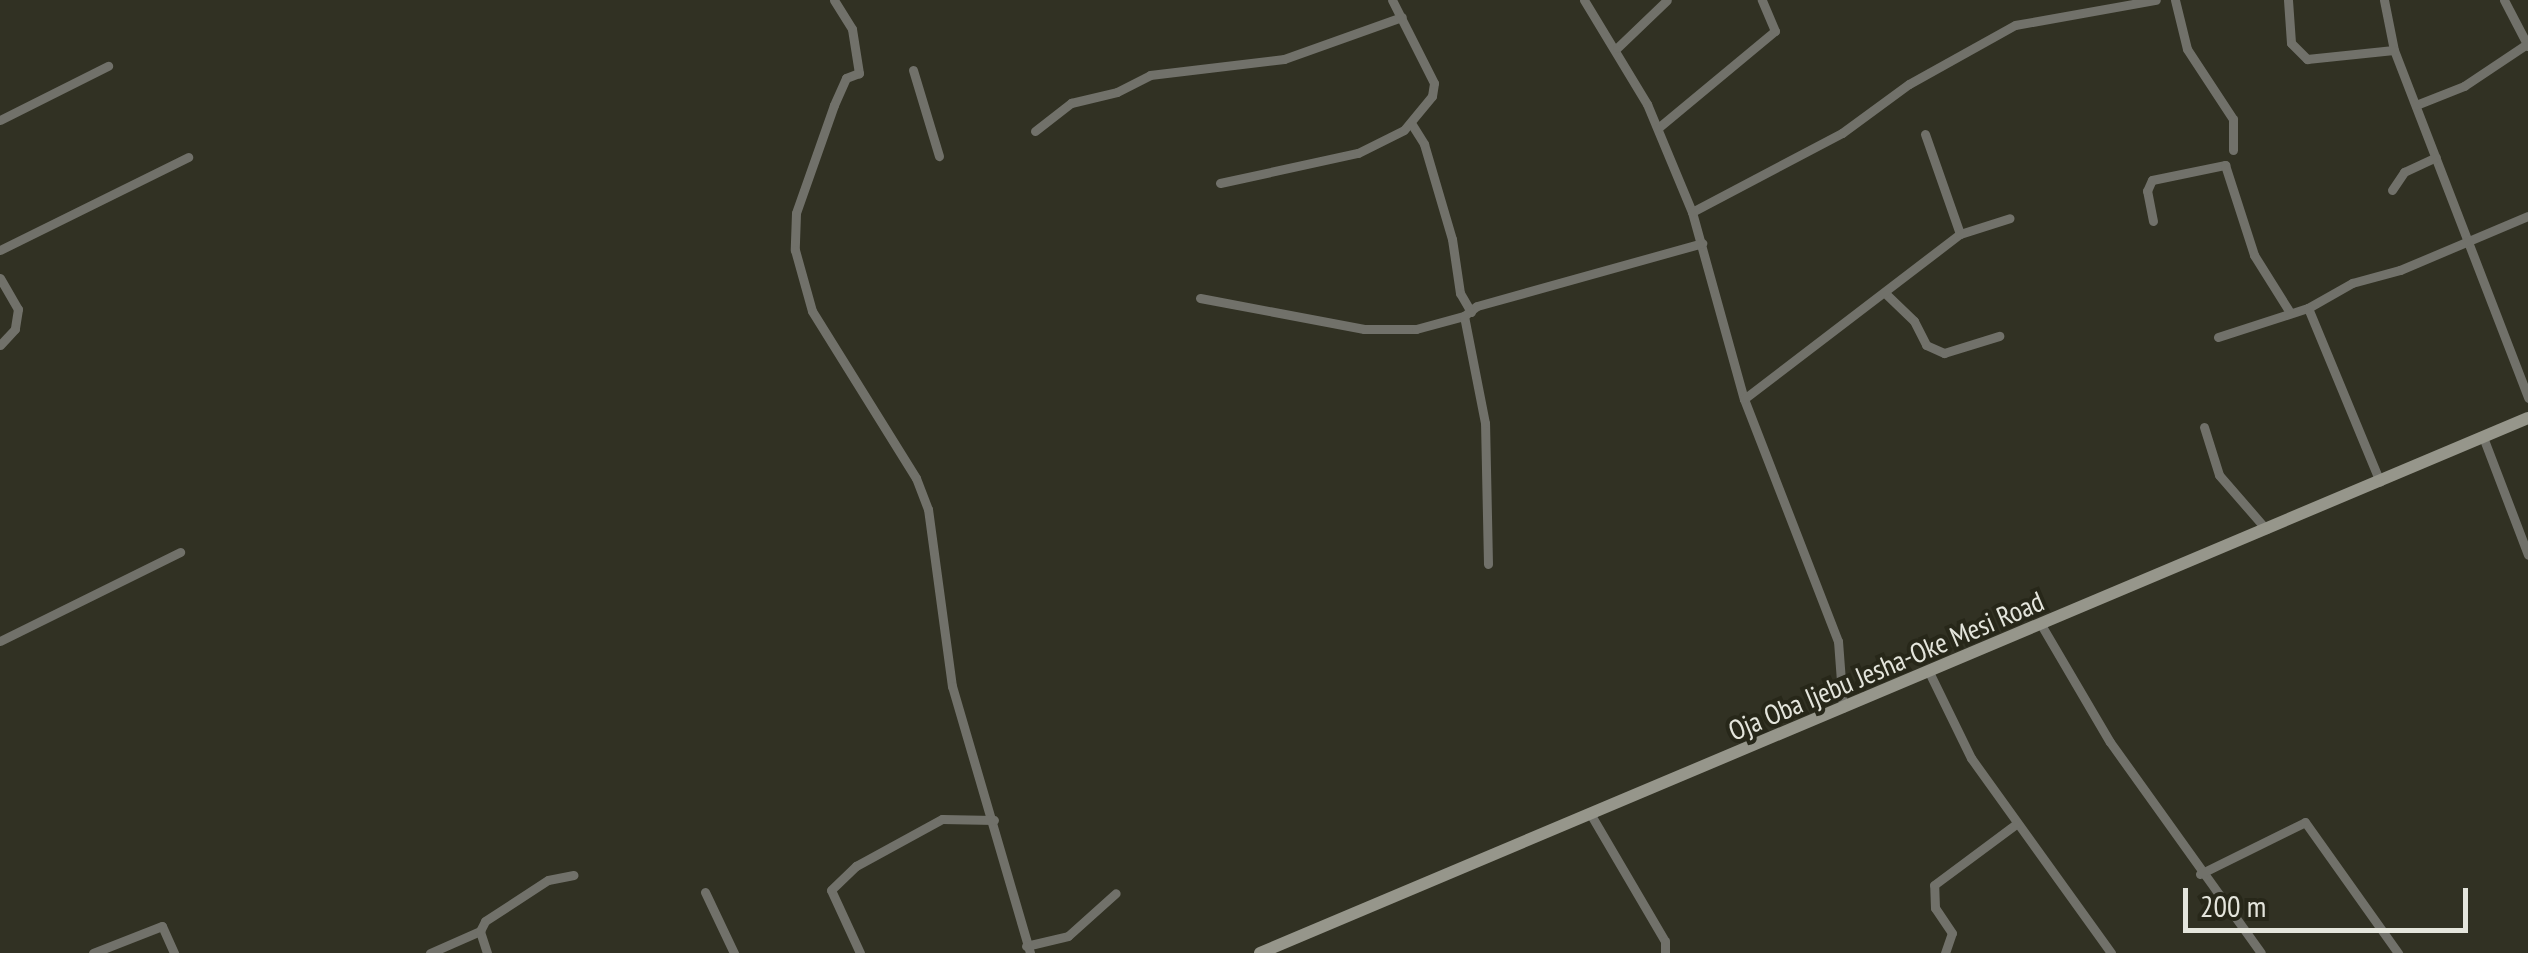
<!DOCTYPE html>
<style>
body{margin:0}
#map{position:relative;width:2528px;height:953px;overflow:hidden;background:#313123;font-family:"PT Sans Narrow",sans-serif}
div>[style]{position:absolute}
.minor>*{height:9px;margin:-4.5px;padding:0 4.5px;transform-origin:4.5px;border-radius:4.5px;background:#71716a}
.secondary>*{height:12px;margin:-6px;padding:0 6px;transform-origin:6px;border-radius:6px;background:#96968b}
span{translate:-50% -50%;white-space:nowrap;text-align:center;line-height:1.15;-webkit-text-stroke:8px #272719;paint-order:stroke}
.street-label{font-size:28px;color:#e4e5dc}
.scale{position:absolute;left:2183px;top:888px;width:285px;height:45px;box-sizing:border-box;border:5px solid #e4e5dc;border-top:0;padding-left:12px;font-size:30px;line-height:35px;white-space:nowrap;color:#e4e5dc;-webkit-text-stroke:8px #272719;paint-order:stroke}
</style>
<div id="map">
<div class="minor">
<div style="left:834px;top:0;width:34px;rotate:58deg"></div>
<div style="left:852px;top:29px;width:45px;rotate:81deg"></div>
<div style="left:859px;top:73px;width:14px;rotate:159deg"></div>
<div style="left:846px;top:78px;width:30px;rotate:114deg"></div>
<div style="left:834px;top:105px;width:114px;rotate:109.4deg"></div>
<div style="left:796px;top:213px;width:37px;rotate:92deg"></div>
<div style="left:795px;top:250px;width:63px;rotate:74.4deg"></div>
<div style="left:812px;top:311px;width:197px;rotate:58.1deg"></div>
<div style="left:916px;top:478px;width:33px;rotate:69deg"></div>
<div style="left:928px;top:509px;width:179px;rotate:82.3deg"></div>
<div style="left:952px;top:686px;width:278px;rotate:73.7deg"></div>
<div style="left:1584px;top:0;width:122px;rotate:58.8deg"></div>
<div style="left:1647px;top:104px;width:117px;rotate:67.4deg"></div>
<div style="left:1692px;top:212px;width:194px;rotate:74.5deg"></div>
<div style="left:1744px;top:399px;width:260px;rotate:68.8deg"></div>
<div style="left:1838px;top:641px;width:67px;rotate:85.7deg"></div>
<div style="left:2175px;top:0;width:50px;rotate:76.2deg"></div>
<div style="left:2187px;top:49px;width:84px;rotate:56.7deg"></div>
<div style="left:2233px;top:119px;width:31px;rotate:90deg"></div>
<div style="left:2288px;top:0;width:43px;rotate:86deg"></div>
<div style="left:2291px;top:43px;width:23px;rotate:45deg"></div>
<div style="left:2307px;top:59px;width:87px;rotate:-5.9deg"></div>
<div style="left:2384px;top:0;width:51px;rotate:78.7deg"></div>
<div style="left:2394px;top:50px;width:373px;rotate:68.9deg"></div>
<div style="left:2504px;top:0;width:52px;rotate:62.4deg"></div>
<div style="left:1617px;top:48px;width:69px;rotate:-43.8deg"></div>
<div style="left:913px;top:70px;width:90px;rotate:73.2deg"></div>
<div style="left:2416px;top:105px;width:52px;rotate:-21.6deg"></div>
<div style="left:2464px;top:86px;width:76px;rotate:-33.7deg"></div>
<div style="left:0;top:120px;width:121px;rotate:-26.6deg"></div>
<div style="left:1411px;top:123px;width:25px;rotate:58deg"></div>
<div style="left:1424px;top:144px;width:99px;rotate:73.6deg"></div>
<div style="left:1452px;top:239px;width:55px;rotate:81.6deg"></div>
<div style="left:1460px;top:293px;width:22px;rotate:60deg"></div>
<div style="left:1658px;top:128px;width:152px;rotate:-39.7deg"></div>
<div style="left:1775px;top:31px;width:34px;rotate:-113deg"></div>
<div style="left:1035px;top:131px;width:46px;rotate:-37.9deg"></div>
<div style="left:1071px;top:103px;width:47px;rotate:-13.4deg"></div>
<div style="left:1117px;top:92px;width:37px;rotate:-27deg"></div>
<div style="left:1150px;top:75px;width:135px;rotate:-6.8deg"></div>
<div style="left:1284px;top:59px;width:125px;rotate:-19.6deg"></div>
<div style="left:1925px;top:134px;width:106px;rotate:70.7deg"></div>
<div style="left:1220px;top:183px;width:141px;rotate:-12.3deg"></div>
<div style="left:1358px;top:153px;width:51px;rotate:-26.6deg"></div>
<div style="left:1404px;top:130px;width:44px;rotate:-50.5deg"></div>
<div style="left:1432px;top:96px;width:13px;rotate:-81deg"></div>
<div style="left:1434px;top:83px;width:93px;rotate:-116.8deg"></div>
<div style="left:2392px;top:190px;width:22px;rotate:-56deg"></div>
<div style="left:2404px;top:172px;width:35px;rotate:-25deg"></div>
<div style="left:1692px;top:212px;width:170px;rotate:-27.8deg"></div>
<div style="left:1842px;top:133px;width:83px;rotate:-36.2deg"></div>
<div style="left:1909px;top:84px;width:121px;rotate:-29.1deg"></div>
<div style="left:2015px;top:25px;width:143px;rotate:-10.1deg"></div>
<div style="left:2153px;top:221px;width:31px;rotate:-101deg"></div>
<div style="left:2147px;top:191px;width:12px;rotate:-66deg"></div>
<div style="left:2152px;top:180px;width:75px;rotate:-11.6deg"></div>
<div style="left:2225px;top:165px;width:95px;rotate:72.1deg"></div>
<div style="left:2254px;top:255px;width:66px;rotate:58deg"></div>
<div style="left:0;top:250px;width:210px;rotate:-26.3deg"></div>
<div style="left:0;top:278px;width:36px;rotate:60deg"></div>
<div style="left:18px;top:309px;width:20px;rotate:99deg"></div>
<div style="left:15px;top:329px;width:22px;rotate:133deg"></div>
<div style="left:1886px;top:294px;width:39px;rotate:44deg"></div>
<div style="left:1914px;top:321px;width:27px;rotate:63deg"></div>
<div style="left:1926px;top:345px;width:20px;rotate:24deg"></div>
<div style="left:1944px;top:353px;width:58px;rotate:-17.2deg"></div>
<div style="left:1200px;top:298px;width:167px;rotate:10.7deg"></div>
<div style="left:1364px;top:329px;width:52px"></div>
<div style="left:1416px;top:329px;width:50px;rotate:-15.2deg"></div>
<div style="left:2308px;top:308px;width:51px;rotate:-29.6deg"></div>
<div style="left:2352px;top:283px;width:50px;rotate:-15.2deg"></div>
<div style="left:2400px;top:270px;width:139px;rotate:-22.9deg"></div>
<div style="left:2218px;top:337px;width:95px;rotate:-17.9deg"></div>
<div style="left:2308px;top:308px;width:188px;rotate:67.5deg"></div>
<div style="left:1744px;top:399px;width:272px;rotate:-37.4deg"></div>
<div style="left:1960px;top:234px;width:52px;rotate:-17.7deg"></div>
<div style="left:2204px;top:427px;width:50px;rotate:72.6deg"></div>
<div style="left:2219px;top:475px;width:72px;rotate:49deg"></div>
<div style="left:2483px;top:437px;width:126px;rotate:69.1deg"></div>
<div style="left:1488px;top:564px;width:141px;rotate:-91.2deg"></div>
<div style="left:1485px;top:423px;width:109px;rotate:-101.1deg"></div>
<div style="left:1464px;top:316px;width:16px;rotate:-38deg"></div>
<div style="left:1477px;top:306px;width:234px;rotate:-15.6deg"></div>
<div style="left:2043px;top:628px;width:132px;rotate:59.6deg"></div>
<div style="left:2110px;top:742px;width:259px;rotate:54.4deg"></div>
<div style="left:0;top:641px;width:201px;rotate:-26.3deg"></div>
<div style="left:1930px;top:674px;width:93px;rotate:64deg"></div>
<div style="left:1971px;top:758px;width:240px;rotate:54.3deg"></div>
<div style="left:1591px;top:815px;width:146px;rotate:59.6deg"></div>
<div style="left:1665px;top:941px;width:12px;rotate:90deg"></div>
<div style="left:2200px;top:874px;width:117px;rotate:-26.3deg"></div>
<div style="left:2305px;top:822px;width:161px;rotate:54.6deg"></div>
<div style="left:705px;top:892px;width:68px;rotate:64.6deg"></div>
<div style="left:1026px;top:946px;width:43px;rotate:-13.4deg"></div>
<div style="left:1068px;top:936px;width:64px;rotate:-41.9deg"></div>
<div style="left:93px;top:953px;width:74px;rotate:-21.4deg"></div>
<div style="left:162px;top:926px;width:30px;rotate:66deg"></div>
<div style="left:430px;top:953px;width:55px;rotate:-23.7deg"></div>
<div style="left:487px;top:953px;width:23px;rotate:-108deg"></div>
<div style="left:480px;top:931px;width:11px;rotate:-63deg"></div>
<div style="left:485px;top:921px;width:75px;rotate:-33.1deg"></div>
<div style="left:548px;top:880px;width:26px;rotate:-11deg"></div>
<div style="left:860px;top:953px;width:69px;rotate:-114.7deg"></div>
<div style="left:831px;top:890px;width:35px;rotate:-44deg"></div>
<div style="left:856px;top:866px;width:98px;rotate:-28.7deg"></div>
<div style="left:942px;top:819px;width:52px;rotate:1.1deg"></div>
<div style="left:1945px;top:953px;width:21px;rotate:-71deg"></div>
<div style="left:1952px;top:933px;width:30px;rotate:-124deg"></div>
<div style="left:1935px;top:908px;width:23px;rotate:-92deg"></div>
<div style="left:1934px;top:885px;width:102px;rotate:-36.6deg"></div>
</div>
<div class="secondary">
<div style="left:1260px;top:953px;width:1376px;rotate:-22.88deg"></div>
</div>
<div class="street-label">
<span style="left:1886px;top:666px;rotate:-23deg">Oja Oba Ijebu Jesha-Oke Mesi Road</span>
</div>
<div class="scale">200 m</div>
</div>
